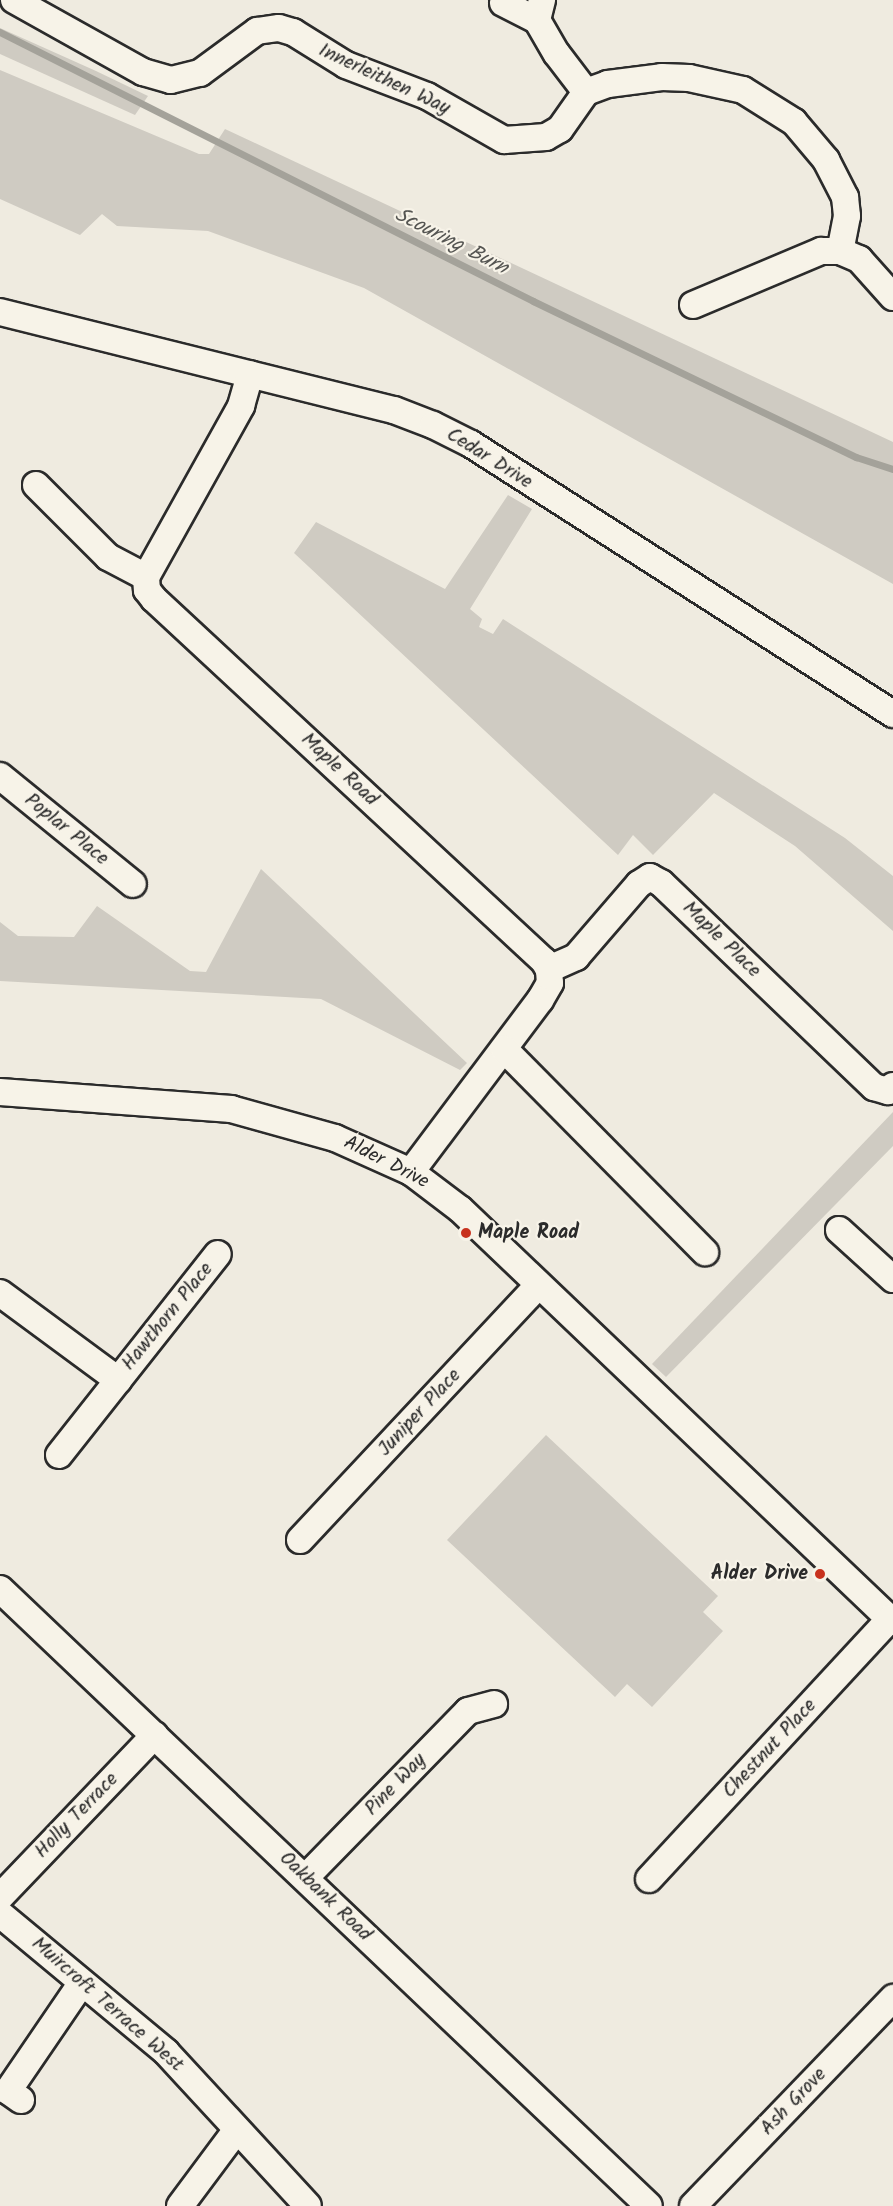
<!DOCTYPE html>
<style>
body{margin:0}
#map{position:relative;width:893px;height:2206px;overflow:hidden;background:#efebe0;font-family:Kalam,sans-serif}
div>[style]{position:absolute}
.green>*{inset:0;background:#cfcbc2}
.stream>*{height:7px;margin:-3.5px;padding:0 3.5px;transform-origin:3.5px;border-radius:3.5px;background:#a4a29a}
.roads{filter:drop-shadow(2px 0 #2b2b2b) drop-shadow(-2px 0 #2b2b2b) drop-shadow(0 2px #2b2b2b) drop-shadow(0 -2px #2b2b2b)}
.minor>*{height:26px;margin:-13px;padding:0 13px;transform-origin:13px;border-radius:13px;background:#f7f3e8}
.dots>*{width:16px;height:16px;translate:-50% -50%;box-sizing:border-box;border:3px solid #f7f3e8;border-radius:50%}
span{translate:-50% -50%;white-space:nowrap;text-align:center;line-height:1.15;-webkit-text-stroke:4.5px #f7f3e8;paint-order:stroke}
.street-label{font-size:20px;color:#2b2b2b}
.poi-label{font-size:20px;color:#2b2b2b;font-weight:700}
.left{translate:0 -50%;text-align:left}
.right{translate:-100% -50%;text-align:right}
.water-label{font-size:21px;color:#555552;font-style:italic}
</style>
<div id="map">
<div class="green">
<div style="clip-path:polygon(0 28px,96px 71px,148px 96px,135px 115px,0 54px)"></div>
<div style="clip-path:polygon(0 70px,199px 154px,209px 154px,225px 129px,893px 442px,893px 584px,364px 288px,208px 231px,117px 226px,102px 214px,80px 235px,0 199px)"></div>
<div style="clip-path:polygon(508px 495px,532px 509px,470px 609px,482px 619px,479px 627px,493px 634px,503px 619px,845px 838px,893px 876px,893px 931px,795px 846px,714px 793px,653px 855px,633px 835px,618px 855px,294px 553px,316px 522px,445px 589px)"></div>
<div style="clip-path:polygon(261px 869px,467px 1063px,460px 1070px,321px 999px,0 981px,0 922px,18px 936px,74px 937px,97px 906px,190px 971px,206px 972px)"></div>
<div style="clip-path:polygon(893px 1112px,893px 1146px,666px 1377px,652px 1364px)"></div>
<div style="clip-path:polygon(546px 1435px,718px 1596px,703px 1612px,723px 1631px,652px 1707px,627px 1684px,615px 1697px,447px 1540px)"></div>
</div>
<div class="stream">
<div style="left:0;top:32px;width:597px;rotate:26.78deg"></div>
<div style="left:533px;top:301px;width:359px;rotate:25.8deg"></div>
<div style="left:856px;top:457px;width:39px;rotate:18deg"></div>
</div>
<div class="roads">
<div class="minor">
<div style="left:14px;top:0;width:148px;rotate:29.2deg"></div>
<div style="left:143px;top:72px;width:29px;rotate:16deg"></div>
<div style="left:171px;top:80px;width:30px;rotate:-14deg"></div>
<div style="left:200px;top:73px;width:71px;rotate:-36.4deg"></div>
<div style="left:257px;top:31px;width:22px;rotate:-8deg"></div>
<div style="left:279px;top:28px;width:15px;rotate:16deg"></div>
<div style="left:293px;top:32px;width:62px;rotate:31.9deg"></div>
<div style="left:346px;top:65px;width:87px;rotate:20.9deg"></div>
<div style="left:427px;top:96px;width:89px;rotate:29.7deg"></div>
<div style="left:504px;top:140px;width:42px;rotate:-4.1deg"></div>
<div style="left:546px;top:137px;width:16px;rotate:-30deg"></div>
<div style="left:560px;top:129px;width:45px;rotate:-54.9deg"></div>
<div style="left:586px;top:92px;width:23px;rotate:-20deg"></div>
<div style="left:608px;top:84px;width:54px;rotate:-7.4deg"></div>
<div style="left:662px;top:77px;width:27px;rotate:2deg"></div>
<div style="left:689px;top:78px;width:55px;rotate:12.5deg"></div>
<div style="left:743px;top:90px;width:60px;rotate:32.1deg"></div>
<div style="left:794px;top:122px;width:50px;rotate:49.9deg"></div>
<div style="left:826px;top:160px;width:42px;rotate:62.8deg"></div>
<div style="left:845px;top:197px;width:19px;rotate:84deg"></div>
<div style="left:847px;top:216px;width:36px;rotate:101deg"></div>
<div style="left:840px;top:251px;width:21px;rotate:23deg"></div>
<div style="left:859px;top:259px;width:51px;rotate:48.2deg"></div>
<div style="left:542px;top:0;width:21px;rotate:104deg"></div>
<div style="left:537px;top:20px;width:39px;rotate:60deg"></div>
<div style="left:557px;top:54px;width:48px;rotate:52.7deg"></div>
<div style="left:503px;top:3px;width:38px;rotate:27deg"></div>
<div style="left:693px;top:305px;width:139px;rotate:-22.9deg"></div>
<div style="left:821px;top:251px;width:19px"></div>
<div style="left:0;top:312px;width:406px;rotate:14deg"></div>
<div style="left:394px;top:410px;width:42px;rotate:21deg"></div>
<div style="left:433px;top:425px;width:42px;rotate:26.6deg"></div>
<div style="left:471px;top:444px;width:501px;rotate:32.61deg"></div>
<div style="left:36px;top:485px;width:102px;rotate:45deg"></div>
<div style="left:108px;top:557px;width:43px;rotate:27.8deg"></div>
<div style="left:146px;top:577px;width:13px;rotate:86deg"></div>
<div style="left:147px;top:590px;width:11px;rotate:52deg"></div>
<div style="left:154px;top:599px;width:532px;rotate:42.87deg"></div>
<div style="left:544px;top:961px;width:10px;rotate:61deg"></div>
<div style="left:549px;top:970px;width:13px;rotate:86deg"></div>
<div style="left:550px;top:983px;width:20px;rotate:120deg"></div>
<div style="left:540px;top:1000px;width:215px;rotate:126.9deg"></div>
<div style="left:146px;top:577px;width:196px;rotate:-60.9deg"></div>
<div style="left:241px;top:406px;width:33px;rotate:-74deg"></div>
<div style="left:0;top:776px;width:171px;rotate:39.1deg"></div>
<div style="left:549px;top:969px;width:30px;rotate:-24deg"></div>
<div style="left:576px;top:957px;width:96px;rotate:-49.2deg"></div>
<div style="left:639px;top:884px;width:13px;rotate:-32deg"></div>
<div style="left:650px;top:877px;width:13px;rotate:29deg"></div>
<div style="left:661px;top:883px;width:295px;rotate:43.8deg"></div>
<div style="left:874px;top:1087px;width:15px;rotate:16deg"></div>
<div style="left:888px;top:1091px;width:7px;rotate:-45deg"></div>
<div style="left:504px;top:1049px;width:286px;rotate:45.3deg"></div>
<div style="left:0;top:1092px;width:232px;rotate:4.2deg"></div>
<div style="left:231px;top:1109px;width:108px;rotate:15.6deg"></div>
<div style="left:335px;top:1138px;width:83px;rotate:24.1deg"></div>
<div style="left:411px;top:1172px;width:61px;rotate:37.1deg"></div>
<div style="left:460px;top:1209px;width:598px;rotate:43.65deg"></div>
<div style="left:839px;top:1230px;width:73px;rotate:42.2deg"></div>
<div style="left:0;top:1293px;width:147px;rotate:36.4deg"></div>
<div style="left:59px;top:1455px;width:256px;rotate:-51.7deg"></div>
<div style="left:300px;top:1540px;width:349px;rotate:-46.9deg"></div>
<div style="left:0;top:1589px;width:895px;rotate:43.55deg"></div>
<div style="left:305px;top:1878px;width:233px;rotate:-45.7deg"></div>
<div style="left:468px;top:1711px;width:27px;rotate:-15deg"></div>
<div style="left:649px;top:1879px;width:355px;rotate:-47.2deg"></div>
<div style="left:0;top:1897px;width:224px;rotate:-46.3deg"></div>
<div style="left:0;top:1914px;width:216px;rotate:39.7deg"></div>
<div style="left:166px;top:2052px;width:209px;rotate:47.3deg"></div>
<div style="left:21px;top:2100px;width:16px;rotate:-145deg"></div>
<div style="left:8px;top:2091px;width:130px;rotate:-55.7deg"></div>
<div style="left:180px;top:2206px;width:94px;rotate:-53.3deg"></div>
<div style="left:693px;top:2206px;width:289px;rotate:-46.1deg"></div>
</div>
</div>
<div class="dots">
<div style="left:466px;top:1233px;background:#c8321e"></div>
<div style="left:820px;top:1574px;background:#c8321e"></div>
</div>
<div class="street-label">
<span style="left:384px;top:80px;rotate:25deg">Innerleithen Way</span>
<span style="left:489px;top:459px;rotate:32deg">Cedar Drive</span>
<span style="left:339px;top:770px;rotate:43deg">Maple Road</span>
<span style="left:66px;top:830px;rotate:39deg">Poplar Place</span>
<span style="left:721px;top:940px;rotate:44deg">Maple Place</span>
<span style="left:386px;top:1163px;rotate:27deg">Alder Drive</span>
<span style="left:168px;top:1317px;rotate:-51deg">Hawthorn Place</span>
<span style="left:420px;top:1413px;rotate:-47deg">Juniper Place</span>
<span style="left:770px;top:1749px;rotate:-47deg">Chestnut Place</span>
<span style="left:396px;top:1785px;rotate:-46deg">Pine Way</span>
<span style="left:77px;top:1816px;rotate:-46deg">Holly Terrace</span>
<span style="left:325px;top:1897px;rotate:44deg">Oakbank Road</span>
<span style="left:107px;top:2005px;rotate:41deg">Muircroft Terrace West</span>
<span style="left:794px;top:2102px;rotate:-46deg">Ash Grove</span>
</div>
<div class="poi-label">
<span class="left" style="left:478px;top:1233px">Maple Road</span>
<span class="right" style="left:808px;top:1574px">Alder Drive</span>
</div>
<div class="water-label">
<span style="left:451px;top:242px;rotate:27deg">Scouring Burn</span>
</div>
</div>
